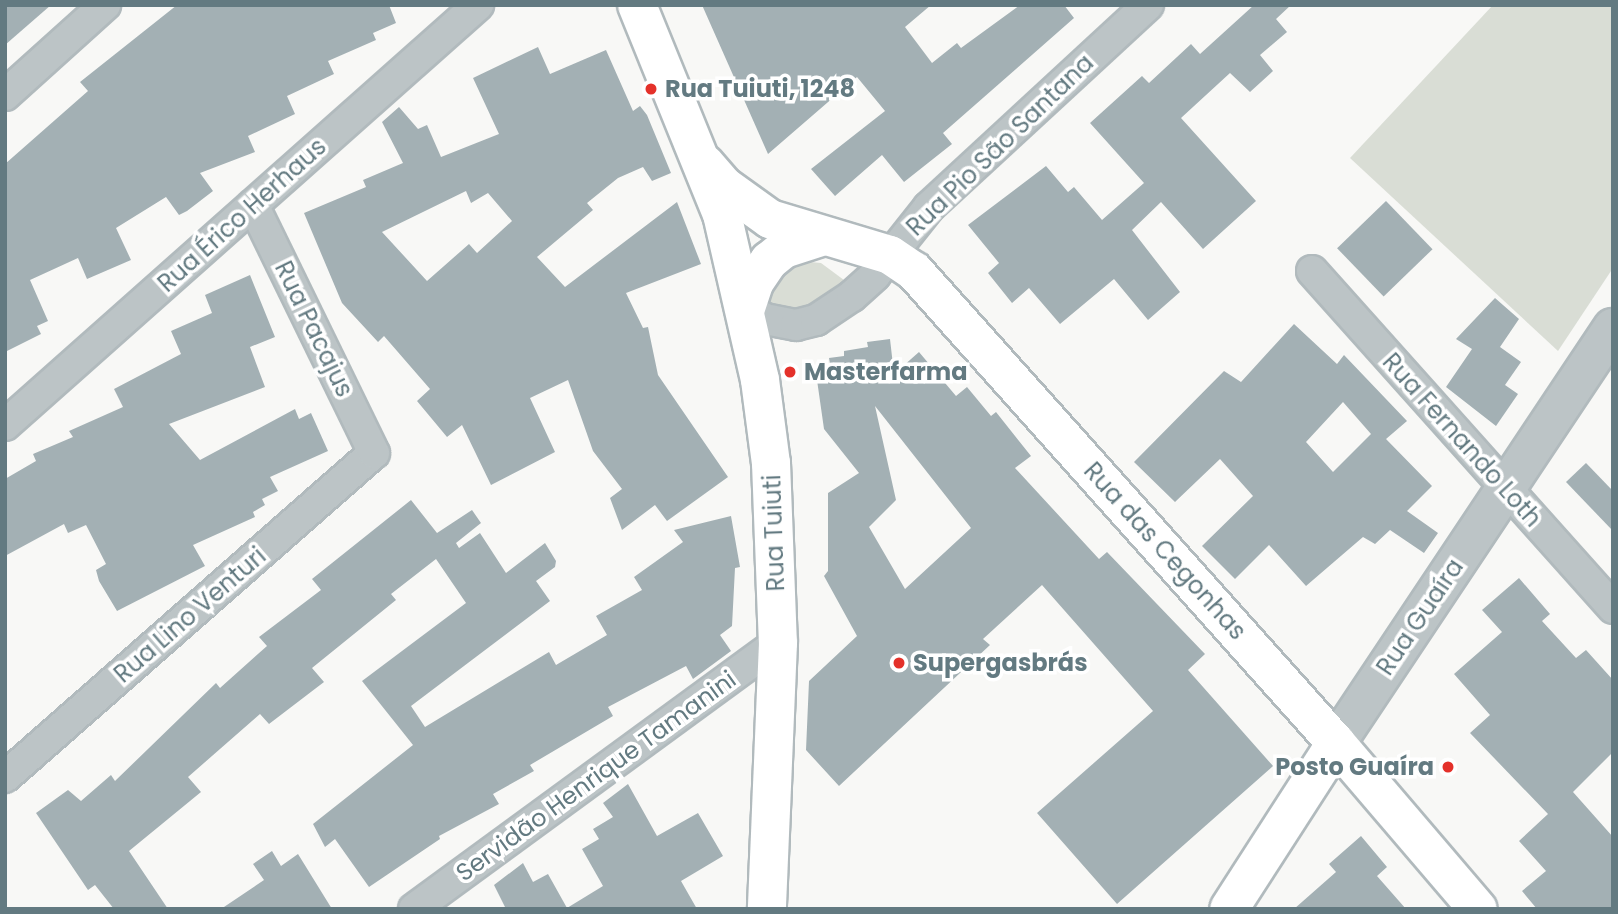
<!DOCTYPE html>
<meta charset="utf-8">
<style>
body{margin:0}
#map{position:relative;width:1618px;height:914px;overflow:hidden;background:#f8f8f6;font-family:Poppins,sans-serif}
div>[style]{position:absolute}
.green>*{inset:0;background:#d9ddd5}
.building>*{inset:0;background:#a3b0b4;transform-origin:0 0}
.roads{filter:drop-shadow(2px 0 #b1babd) drop-shadow(-2px 0 #b1babd) drop-shadow(0 2px #b1babd) drop-shadow(0 -2px #b1babd)}
.minor>*{height:30px;margin:-15px;padding:0 15px;transform-origin:15px;border-radius:15px;background:#bcc4c6}
.tertiary>*{height:38px;margin:-19px;padding:0 19px;transform-origin:19px;border-radius:19px;background:#bcc4c6}
.secondary>*{height:38px;margin:-19px;padding:0 19px;transform-origin:19px;border-radius:19px;background:#fff}
.primary>*{height:38px;margin:-19px;padding:0 19px;transform-origin:19px;border-radius:19px;background:#fff}
.dots>*{width:19px;height:19px;translate:-50% -50%;box-sizing:border-box;border:4px solid #fff;border-radius:50%}
span{translate:-50% -50%;white-space:nowrap;text-align:center;line-height:1.15;-webkit-text-stroke:7px #fff;paint-order:stroke}
.poi-label{font-size:24px;color:#637a81;font-weight:700}
.left{translate:0 -50%;text-align:left}
.right{translate:-100% -50%;text-align:right}
.street-label{font-size:24px;color:#637a81}
.frame{position:absolute;inset:0;border:7px solid #637a81;pointer-events:none}
</style>
<div id="map">
<div class="green">
<div style="clip-path:polygon(1493px 5px,1613px 5px,1613px 268px,1558px 351px,1350px 158px)"></div>
<div style="clip-path:polygon(800px 261px,821px 263px,848px 283px,801px 311px,775px 309px,769px 301px,767px 284px)"></div>
</div>
<div class="building">
<div style="clip-path:polygon(5px 5px,51px 5px,5px 45px)"></div>
<div style="clip-path:polygon(177px 5px,389px 5px,396px 23px,373px 33px,376px 40px,328px 61px,334px 74px,287px 96px,295px 114px,248px 136px,255px 152px,200px 173px,213px 191px,187px 211px,179px 215px,166px 197px,116px 228px,131px 260px,87px 279px,78px 258px,30px 280px,48px 321px,37px 326px,41px 334px,5px 352px,5px 164px,88px 91px,80px 82px)"></div>
<div style="clip-path:polygon(702px 5px,931px 5px,905px 27px,932px 63px,957px 43px,961px 48px,1020px 5px,1064px 5px,1074px 18px,943px 133px,952px 144px,904px 182px,882px 155px,835px 196px,811px 169px,885px 111px,857px 77px,768px 154px)"></div>
<div style="clip-path:polygon(1254px 5px,1291px 5px,1276px 19px,1287px 32px,1260px 55px,1273px 71px,1250px 92px,1230px 73px,1181px 118px,1256px 201px,1203px 249px,1161px 202px,1132px 230px,1180px 292px,1148px 320px,1114px 279px,1060px 324px,1029px 288px,1012px 303px,988px 273px,999px 263px,968px 225px,1046px 166px,1068px 192px,1074px 187px,1102px 220px,1144px 183px,1090px 123px,1142px 76px,1149px 83px,1191px 44px,1200px 54px)"></div>
<div style="clip-path:polygon(evenodd,538px 47px,550px 74px,606px 50px,633px 111px,640px 106px,647px 115px,671px 173px,652px 181px,643px 167px,618px 178px,587px 203px,593px 210px,537px 257px,565px 287px,677px 202px,701px 264px,626px 293px,643px 328px,648px 327px,658px 375px,728px 477px,667px 521px,655px 505px,622px 530px,610px 498px,622px 489px,593px 451px,568px 380px,530px 398px,555px 452px,491px 485px,462px 425px,447px 437px,417px 401px,430px 389px,384px 336px,378px 342px,342px 303px,304px 213px,366px 187px,363px 180px,403px 163px,382px 122px,399px 107px,418px 129px,427px 125px,441px 157px,499px 134px,473px 78px,538px 47px,466px 191px,471px 203px,488px 193px,512px 221px,477px 253px,469px 244px,427px 281px,382px 232px,466px 191px)"></div>
<div style="left:1386px;top:201px;width:67px;height:68px;rotate:46deg"></div>
<div style="clip-path:polygon(250px 275px,275px 337px,250px 347px,265px 387px,169px 424px,200px 460px,295px 409px,299px 419px,311px 413px,328px 451px,270px 477px,278px 491px,262px 499px,265px 505px,253px 512px,255px 517px,193px 545px,205px 566px,117px 611px,99px 581px,96px 570px,106px 564px,86px 525px,68px 533px,64px 524px,5px 556px,5px 479px,36px 461px,33px 454px,73px 437px,69px 431px,123px 407px,114px 389px,181px 354px,171px 331px,212px 313px,205px 295px)"></div>
<div style="clip-path:polygon(1495px 298px,1519px 319px,1500px 347px,1521px 362px,1505px 385px,1518px 394px,1496px 426px,1446px 387px,1472px 349px,1456px 339px)"></div>
<div style="clip-path:polygon(evenodd,1294px 324px,1337px 364px,1344px 355px,1407px 421px,1386px 439px,1432px 486px,1407px 511px,1438px 533px,1424px 553px,1390px 530px,1375px 544px,1363px 537px,1306px 586px,1269px 545px,1235px 579px,1202px 546px,1253px 496px,1220px 459px,1175px 502px,1134px 462px,1224px 371px,1241px 382px,1294px 324px,1343px 402px,1371px 434px,1333px 472px,1306px 442px,1343px 402px)"></div>
<div style="clip-path:polygon(evenodd,890px 339px,894px 374px,919px 352px,956px 396px,967px 387px,991px 416px,996px 412px,1031px 456px,1015px 468px,1099px 559px,1107px 552px,1205px 654px,1188px 670px,1273px 766px,1117px 904px,1037px 813px,1153px 711px,1042px 585px,983px 639px,990px 645px,839px 786px,806px 750px,809px 681px,857px 636px,824px 576px,828px 571px,828px 493px,859px 473px,824px 429px,815px 366px,830px 364px,829px 358px,844px 356px,844px 351px,868px 347px,867px 342px,890px 339px,875px 406px,971px 528px,905px 589px,869px 527px,896px 500px,875px 406px)"></div>
<div style="clip-path:polygon(1586px 463px,1613px 491px,1613px 531px,1566px 482px)"></div>
<div style="clip-path:polygon(411px 500px,437px 533px,472px 510px,481px 523px,456px 543px,459px 548px,480px 533px,506px 573px,545px 543px,556px 561px,555px 567px,536px 581px,550px 601px,411px 706px,425px 727px,549px 652px,556px 665px,607px 635px,596px 616px,642px 590px,634px 577px,683px 542px,674px 530px,731px 516px,740px 567px,735px 568px,732px 626px,720px 635px,731px 651px,693px 679px,686px 666px,608px 707px,613px 716px,530px 765px,534px 771px,493px 794px,499px 804px,439px 836px,440px 839px,369px 887px,335px 839px,325px 847px,313px 824px,413px 745px,362px 681px,466px 603px,436px 559px,391px 594px,396px 600px,312px 668px,324px 682px,269px 724px,260px 714px,188px 777px,201px 792px,129px 851px,168px 909px,114px 909px,95px 885px,88px 890px,36px 813px,68px 790px,81px 801px,111px 775px,115px 781px,216px 683px,220px 688px,267px 646px,259px 637px,321px 590px,312px 579px)"></div>
<div style="clip-path:polygon(1519px 578px,1550px 614px,1542px 621px,1576px 658px,1586px 650px,1613px 680px,1613px 752px,1573px 792px,1613px 837px,1613px 909px,1537px 909px,1522px 891px,1546px 871px,1519px 841px,1548px 814px,1470px 733px,1490px 715px,1454px 674px,1502px 632px,1482px 610px)"></div>
<div style="clip-path:polygon(628px 784px,657px 836px,698px 813px,723px 856px,681px 881px,697px 909px,506px 909px,494px 885px,523px 863px,533px 882px,548px 874px,567px 908px,603px 886px,582px 849px,599px 839px,593px 829px,613px 817px,603px 803px)"></div>
<div style="clip-path:polygon(1361px 836px,1387px 867px,1377px 876px,1406px 909px,1294px 909px,1336px 872px,1329px 864px)"></div>
<div style="clip-path:polygon(272px 851px,281px 866px,298px 854px,332px 909px,221px 909px,264px 880px,253px 864px)"></div>
</div>
<div class="roads">
<div class="minor">
<div style="left:5px;top:95px;width:135px;rotate:-42deg"></div>
<div style="left:1312px;top:271px;width:452px;rotate:48.2deg"></div>
<div style="left:746px;top:308px;width:22px;rotate:30deg"></div>
<div style="left:765px;top:319px;width:32px;rotate:11deg"></div>
<div style="left:796px;top:325px;width:21px;rotate:-14deg"></div>
<div style="left:816px;top:320px;width:43px;rotate:-33.7deg"></div>
<div style="left:852px;top:296px;width:31px;rotate:-42deg"></div>
<div style="left:875px;top:275px;width:87px;rotate:-51.5deg"></div>
<div style="left:929px;top:207px;width:298px;rotate:-42.7deg"></div>
<div style="left:5px;top:425px;width:633px;rotate:-41.6deg"></div>
<div style="left:5px;top:777px;width:491px;rotate:-41.3deg"></div>
<div style="left:374px;top:453px;width:276px;rotate:-116deg"></div>
<div style="left:414px;top:909px;width:451px;rotate:-36.2deg"></div>
</div>
<div class="tertiary">
<div style="left:1336px;top:743px;width:499px;rotate:-56.3deg"></div>
</div>
<div class="secondary">
<div style="left:1336px;top:743px;width:218px;rotate:49.5deg"></div>
</div>
<div class="primary">
<div style="left:637px;top:5px;width:226px;rotate:67.9deg"></div>
<div style="left:722px;top:214px;width:170px;rotate:77.1deg"></div>
<div style="left:760px;top:380px;width:84px;rotate:82.5deg"></div>
<div style="left:771px;top:463px;width:180px;rotate:87.8deg"></div>
<div style="left:778px;top:643px;width:266px;rotate:92.4deg"></div>
<div style="left:705px;top:164px;width:29px;rotate:49deg"></div>
<div style="left:724px;top:186px;width:57px;rotate:35.7deg"></div>
<div style="left:770px;top:219px;width:125px;rotate:16.7deg"></div>
<div style="left:890px;top:255px;width:29px;rotate:34deg"></div>
<div style="left:914px;top:271px;width:633px;rotate:48.2deg"></div>
<div style="left:1336px;top:743px;width:197px;rotate:122.8deg"></div>
<div style="left:746px;top:308px;width:26px;rotate:-72deg"></div>
<div style="left:754px;top:283px;width:27px;rotate:-56deg"></div>
<div style="left:769px;top:261px;width:19px;rotate:-39deg"></div>
<div style="left:784px;top:249px;width:39px;rotate:-18deg"></div>
</div>
</div>
<div class="dots">
<div style="left:651px;top:89px;background:#e4312a"></div>
<div style="left:790px;top:372px;background:#e4312a"></div>
<div style="left:899px;top:663px;background:#e4312a"></div>
<div style="left:1448px;top:767px;background:#e4312a"></div>
</div>
<div class="poi-label">
<span class="left" style="left:665px;top:89px">Rua Tuiuti, 1248</span>
<span class="left" style="left:804px;top:372px">Masterfarma</span>
<span class="left" style="left:913px;top:663px">Supergasbrás</span>
<span class="right" style="left:1434px;top:767px">Posto Guaíra</span>
</div>
<div class="street-label">
<span style="left:1000px;top:145px;rotate:-44deg">Rua Pio São Santana</span>
<span style="left:242px;top:215px;rotate:-42deg">Rua Érico Herhaus</span>
<span style="left:314px;top:329px;rotate:64deg">Rua Pacajus</span>
<span style="left:1462px;top:440px;rotate:48deg">Rua Fernando Loth</span>
<span style="left:774px;top:533px;rotate:-92deg">Rua Tuiuti</span>
<span style="left:1165px;top:551px;rotate:48deg">Rua das Cegonhas</span>
<span style="left:190px;top:615px;rotate:-41deg">Rua Lino Venturi</span>
<span style="left:1420px;top:617px;rotate:-56deg">Rua Guaíra</span>
<span style="left:596px;top:776px;rotate:-36deg">Servidão Henrique Tamanini</span>
</div>
<div class="frame"></div>
</div>
